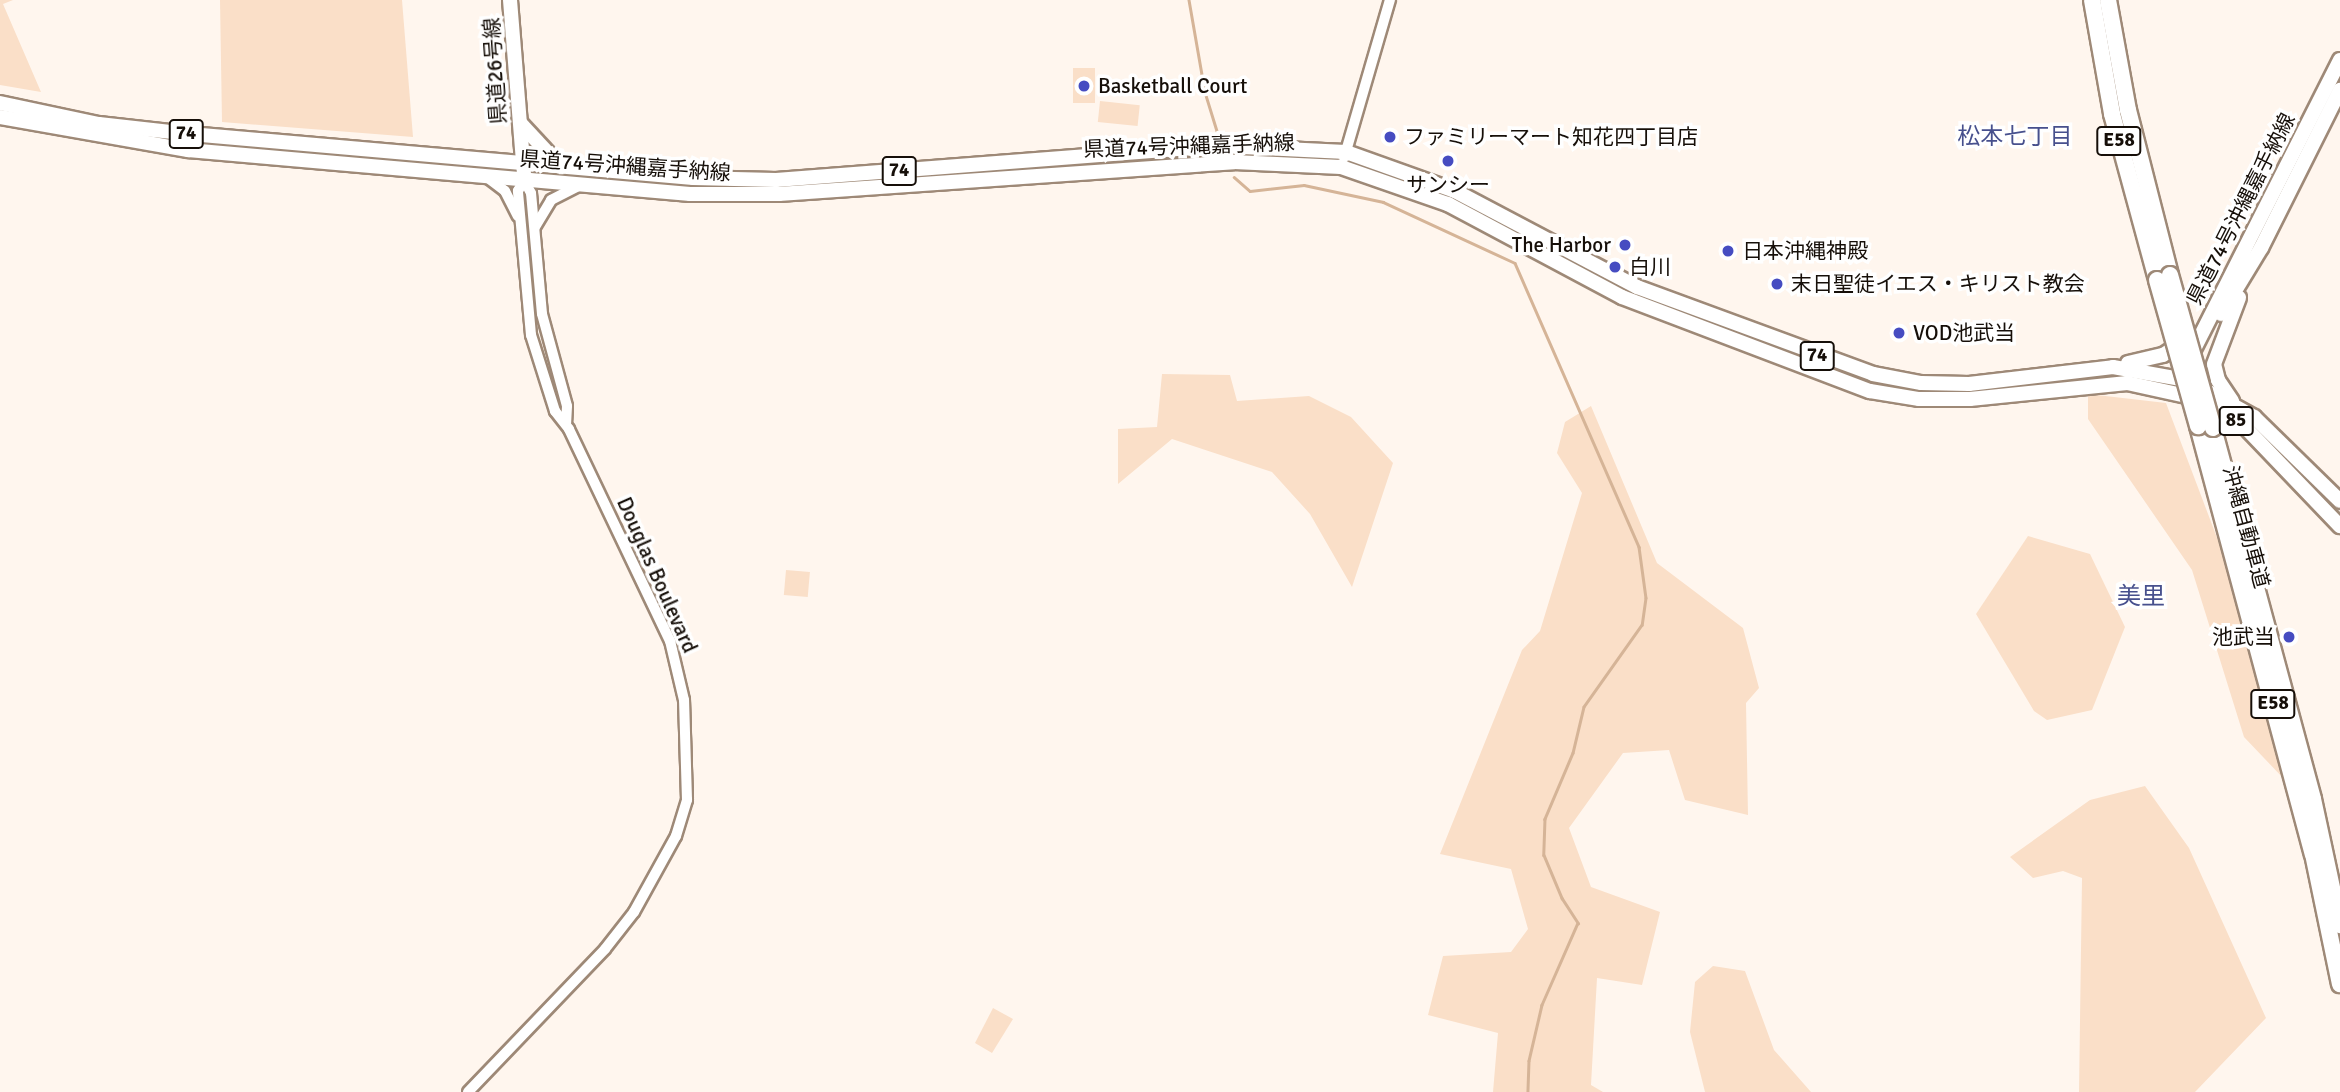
<!DOCTYPE html>
<meta charset="utf-8">
<style>
body{margin:0}
#map{position:relative;width:2340px;height:1092px;overflow:hidden;background:#fff6ee;font-family:Signika,"Noto Sans JP",sans-serif}
div>[style]{position:absolute}
.green>*{inset:0;background:#fadfc8;transform-origin:0 0}
.stream>*{height:2.5px;margin:-1.25px;padding:0 1.25px;transform-origin:1.25px;border-radius:1.25px;background:#d5b497}
.roads{filter:drop-shadow(2px 0 #9e8977) drop-shadow(-2px 0 #9e8977) drop-shadow(0 2px #9e8977) drop-shadow(0 -2px #9e8977)}
.minor>*{height:10px;margin:-5px;padding:0 5px;transform-origin:5px;border-radius:5px;background:#fff}
.major>*{height:14px;margin:-7px;padding:0 7px;transform-origin:7px;border-radius:7px;background:#fff}
.highway>*{height:16px;margin:-8px;padding:0 8px;transform-origin:8px;border-radius:8px;background:#fff}
.bridges{filter:drop-shadow(2px 0 #9e8977) drop-shadow(-2px 0 #9e8977) drop-shadow(0 2px #9e8977) drop-shadow(0 -2px #9e8977)}
.highway-bridge>*{height:16px;margin:-8px;padding:0 8px;transform-origin:8px;border-radius:8px;background:#fff}
.dots>*{width:19px;height:19px;translate:-50% -50%;box-sizing:border-box;border:4px solid #fff;border-radius:50%}
span{translate:-50% -50%;white-space:nowrap;text-align:center;line-height:1.15;-webkit-text-stroke:7px #fff;paint-order:stroke}
.shield-label span{padding:2px 5px;background:#fff;border:2px solid;border-radius:5px;-webkit-text-stroke-width:0}
.shield-label{font-size:19px;color:#160f09;font-weight:700}
.street-label{font-size:21px;color:#160f09}
.poi-label{font-size:21px;color:#160f09}
.left{translate:0 -50%;text-align:left}
.right{translate:-100% -50%;text-align:right}
.neighbourhood-label{font-size:23px;color:#47508d}
.quarter-label{font-size:24px;color:#47508d}
</style>
<div id="map">
<div class="green">
<div style="clip-path:polygon(0 0,13px 0,3px 4px,41px 92px,0 85px)"></div>
<div style="clip-path:polygon(220px 0,402px 0,413px 137px,222px 122px)"></div>
<div style="left:1073px;top:68px;width:22px;height:35px"></div>
<div style="left:1100px;top:101px;width:40px;height:21px;rotate:6deg"></div>
<div style="clip-path:polygon(1162px 374px,1230px 375px,1237px 401px,1309px 396px,1351px 417px,1393px 463px,1352px 587px,1310px 514px,1272px 472px,1172px 439px,1118px 484px,1118px 429px,1157px 427px)"></div>
<div style="clip-path:polygon(2088px 394px,2166px 403px,2233px 580px,2284px 779px,2244px 737px,2192px 570px,2088px 419px)"></div>
<div style="clip-path:polygon(1591px 406px,1657px 563px,1743px 628px,1759px 688px,1746px 703px,1748px 815px,1685px 800px,1669px 750px,1623px 753px,1569px 828px,1591px 887px,1660px 912px,1642px 985px,1597px 978px,1591px 1085px,1603px 1092px,1493px 1092px,1498px 1033px,1428px 1015px,1443px 956px,1511px 952px,1528px 929px,1511px 869px,1440px 854px,1522px 650px,1540px 631px,1582px 493px,1557px 453px,1565px 422px)"></div>
<div style="clip-path:polygon(2028px 536px,2090px 554px,2125px 627px,2092px 710px,2047px 720px,2034px 711px,1976px 614px)"></div>
<div style="left:786px;top:570px;width:24px;height:25px;rotate:5deg"></div>
<div style="clip-path:polygon(2145px 786px,2189px 848px,2266px 1018px,2195px 1092px,2079px 1092px,2082px 878px,2063px 871px,2033px 878px,2010px 857px,2090px 800px)"></div>
<div style="clip-path:polygon(1713px 966px,1745px 971px,1774px 1050px,1811px 1092px,1705px 1092px,1690px 1032px,1695px 982px)"></div>
<div style="clip-path:polygon(993px 1008px,1013px 1019px,992px 1053px,975px 1043px)"></div>
</div>
<div class="stream">
<div style="left:1189px;top:0;width:93px;rotate:80.1deg"></div>
<div style="left:1205px;top:92px;width:41px;rotate:72.9deg"></div>
<div style="left:1234px;top:177px;width:21px;rotate:41deg"></div>
<div style="left:1250px;top:191px;width:54px;rotate:-6.3deg"></div>
<div style="left:1304px;top:185px;width:81px;rotate:12.1deg"></div>
<div style="left:1383px;top:202px;width:145px;rotate:24.8deg"></div>
<div style="left:1515px;top:263px;width:310px;rotate:66.4deg"></div>
<div style="left:1639px;top:547px;width:51px;rotate:82.2deg"></div>
<div style="left:1646px;top:598px;width:27px;rotate:98deg"></div>
<div style="left:1642px;top:625px;width:100px;rotate:125.3deg"></div>
<div style="left:1584px;top:707px;width:47px;rotate:103.4deg"></div>
<div style="left:1573px;top:753px;width:72px;rotate:113deg"></div>
<div style="left:1545px;top:819px;width:36px;rotate:92deg"></div>
<div style="left:1544px;top:855px;width:47px;rotate:67.3deg"></div>
<div style="left:1562px;top:898px;width:30px;rotate:57deg"></div>
<div style="left:1578px;top:923px;width:90px;rotate:113.7deg"></div>
<div style="left:1542px;top:1005px;width:57px;rotate:103.1deg"></div>
<div style="left:1529px;top:1061px;width:31px;rotate:92deg"></div>
</div>
<div class="roads">
<div class="minor">
<div style="left:1344px;top:158px;width:165px;rotate:-73.8deg"></div>
<div style="left:488px;top:178px;width:21px;rotate:37deg"></div>
<div style="left:505px;top:191px;width:28px;rotate:63deg"></div>
<div style="left:524px;top:180px;width:15px;rotate:62deg"></div>
<div style="left:531px;top:193px;width:121px;rotate:84.8deg"></div>
<div style="left:542px;top:314px;width:95px;rotate:74.8deg"></div>
<div style="left:567px;top:406px;width:17px;rotate:93deg"></div>
<div style="left:535px;top:227px;width:31px;rotate:-59deg"></div>
<div style="left:551px;top:200px;width:33px;rotate:-27deg"></div>
<div style="left:468px;top:1092px;width:198px;rotate:-46.2deg"></div>
<div style="left:605px;top:949px;width:47px;rotate:-51.9deg"></div>
<div style="left:634px;top:912px;width:87px;rotate:-61.1deg"></div>
<div style="left:676px;top:836px;width:38px;rotate:-73deg"></div>
<div style="left:687px;top:800px;width:100px;rotate:-91.7deg"></div>
<div style="left:684px;top:700px;width:61px;rotate:-103.3deg"></div>
<div style="left:670px;top:641px;width:235px;rotate:-115.5deg"></div>
<div style="left:569px;top:429px;width:23px;rotate:-128deg"></div>
<div style="left:555px;top:411px;width:80px;rotate:-107.5deg"></div>
<div style="left:531px;top:335px;width:145px;rotate:-95.2deg"></div>
<div style="left:518px;top:191px;width:13px;rotate:-61deg"></div>
</div>
<div class="major">
<div style="left:510px;top:0;width:174px;rotate:85.4deg"></div>
<div style="left:0;top:103px;width:101px;rotate:12deg"></div>
<div style="left:99px;top:124px;width:92px;rotate:6.3deg"></div>
<div style="left:190px;top:134px;width:505px;rotate:5deg"></div>
<div style="left:693px;top:178px;width:83px;rotate:1.4deg"></div>
<div style="left:776px;top:180px;width:447px;rotate:-4.4deg"></div>
<div style="left:1222px;top:146px;width:124px;rotate:2.8deg"></div>
<div style="left:1346px;top:152px;width:116px;rotate:19.7deg"></div>
<div style="left:1455px;top:191px;width:206px;rotate:27.8deg"></div>
<div style="left:1637px;top:287px;width:252px;rotate:20.2deg"></div>
<div style="left:1873px;top:374px;width:49px;rotate:10.6deg"></div>
<div style="left:1921px;top:383px;width:48px;rotate:1.2deg"></div>
<div style="left:1969px;top:384px;width:145px;rotate:-6.7deg"></div>
<div style="left:2113px;top:367px;width:75px;rotate:10deg"></div>
<div style="left:2187px;top:380px;width:77px;rotate:28.9deg"></div>
<div style="left:2254px;top:417px;width:120px;rotate:44.3deg"></div>
<div style="left:0;top:117px;width:191px;rotate:10deg"></div>
<div style="left:188px;top:150px;width:504px;rotate:5.01deg"></div>
<div style="left:690px;top:194px;width:89px"></div>
<div style="left:779px;top:194px;width:456px;rotate:-4deg"></div>
<div style="left:1234px;top:162px;width:107px;rotate:2.7deg"></div>
<div style="left:1341px;top:167px;width:113px;rotate:19.1deg"></div>
<div style="left:1448px;top:204px;width:197px;rotate:28.1deg"></div>
<div style="left:1622px;top:297px;width:265px;rotate:20.8deg"></div>
<div style="left:1870px;top:391px;width:50px;rotate:9.3deg"></div>
<div style="left:1919px;top:399px;width:51px"></div>
<div style="left:1970px;top:399px;width:158px;rotate:-5.8deg"></div>
<div style="left:2127px;top:383px;width:71px;rotate:12.3deg"></div>
<div style="left:2196px;top:398px;width:56px;rotate:30.3deg"></div>
<div style="left:2244px;top:426px;width:139px;rotate:46.2deg"></div>
<div style="left:521px;top:124px;width:59px;rotate:47.1deg"></div>
<div style="left:2221px;top:314px;width:77px;rotate:-58.8deg"></div>
<div style="left:2261px;top:248px;width:177px;rotate:-63.4deg"></div>
<div style="left:2189px;top:359px;width:335px;rotate:-63.2deg"></div>
<div style="left:2128px;top:363px;width:36px;rotate:-13deg"></div>
<div style="left:2163px;top:355px;width:24px;rotate:-33deg"></div>
<div style="left:2232px;top:401px;width:25px;rotate:-124deg"></div>
<div style="left:2218px;top:380px;width:16px;rotate:-104deg"></div>
<div style="left:2214px;top:364px;width:71px;rotate:-69.3deg"></div>
</div>
<div class="highway">
<div style="left:2092px;top:0;width:116px;rotate:80deg"></div>
<div style="left:2112px;top:114px;width:172px;rotate:74.8deg"></div>
<div style="left:2108px;top:0;width:112px;rotate:79.7deg"></div>
<div style="left:2128px;top:110px;width:170px;rotate:75.7deg"></div>
<div style="left:2198px;top:426px;width:443px;rotate:75deg"></div>
<div style="left:2313px;top:854px;width:133px;rotate:78.3deg"></div>
<div style="left:2213px;top:428px;width:384px;rotate:74.9deg"></div>
<div style="left:2313px;top:799px;width:129px;rotate:77.9deg"></div>
</div>
</div>
<div class="bridges">
<div class="highway-bridge">
<div style="left:2170px;top:275px;width:159px;rotate:74.3deg"></div>
<div style="left:2157px;top:280px;width:152px;rotate:74.3deg"></div>
</div>
</div>
<div class="dots">
<div style="left:1084px;top:86px;background:#464cc1"></div>
<div style="left:1390px;top:137px;background:#464cc1"></div>
<div style="left:1448px;top:161px;background:#464cc1"></div>
<div style="left:1625px;top:245px;background:#464cc1"></div>
<div style="left:1728px;top:251px;background:#464cc1"></div>
<div style="left:1615px;top:267px;background:#464cc1"></div>
<div style="left:1777px;top:284px;background:#464cc1"></div>
<div style="left:1899px;top:333px;background:#464cc1"></div>
<div style="left:2289px;top:637px;background:#464cc1"></div>
</div>
<div class="shield-label">
<span style="left:186px;top:134px">74</span>
<span style="left:2119px;top:141px">E58</span>
<span style="left:899px;top:171px">74</span>
<span style="left:1817px;top:356px">74</span>
<span style="left:2236px;top:421px">85</span>
<span style="left:2273px;top:704px">E58</span>
</div>
<div class="street-label">
<span style="left:495px;top:71px;rotate:-94deg">県道26号線</span>
<span style="left:1189px;top:146px;rotate:-2deg">県道74号沖縄嘉手納線</span>
<span style="left:625px;top:166px;rotate:4deg">県道74号沖縄嘉手納線</span>
<span style="left:2241px;top:209px;rotate:-63deg">県道74号沖縄嘉手納線</span>
<span style="left:2246px;top:527px;rotate:75deg">沖縄自動車道</span>
<span style="left:657px;top:575px;rotate:66deg">Douglas Boulevard</span>
</div>
<div class="poi-label">
<span class="left" style="left:1098px;top:86px">Basketball Court</span>
<span class="left" style="left:1404px;top:137px">ファミリーマート知花四丁目店</span>
<span style="left:1448px;top:185px">サンシー</span>
<span class="right" style="left:1611px;top:245px">The Harbor</span>
<span class="left" style="left:1742px;top:251px">日本沖縄神殿</span>
<span class="left" style="left:1629px;top:267px">白川</span>
<span class="left" style="left:1791px;top:284px">末日聖徒イエス・キリスト教会</span>
<span class="left" style="left:1913px;top:333px">VOD池武当</span>
<span class="right" style="left:2275px;top:637px">池武当</span>
</div>
<div class="neighbourhood-label">
<span style="left:2015px;top:137px">松本七丁目</span>
</div>
<div class="quarter-label">
<span style="left:2141px;top:597px">美里</span>
</div>
</div>
